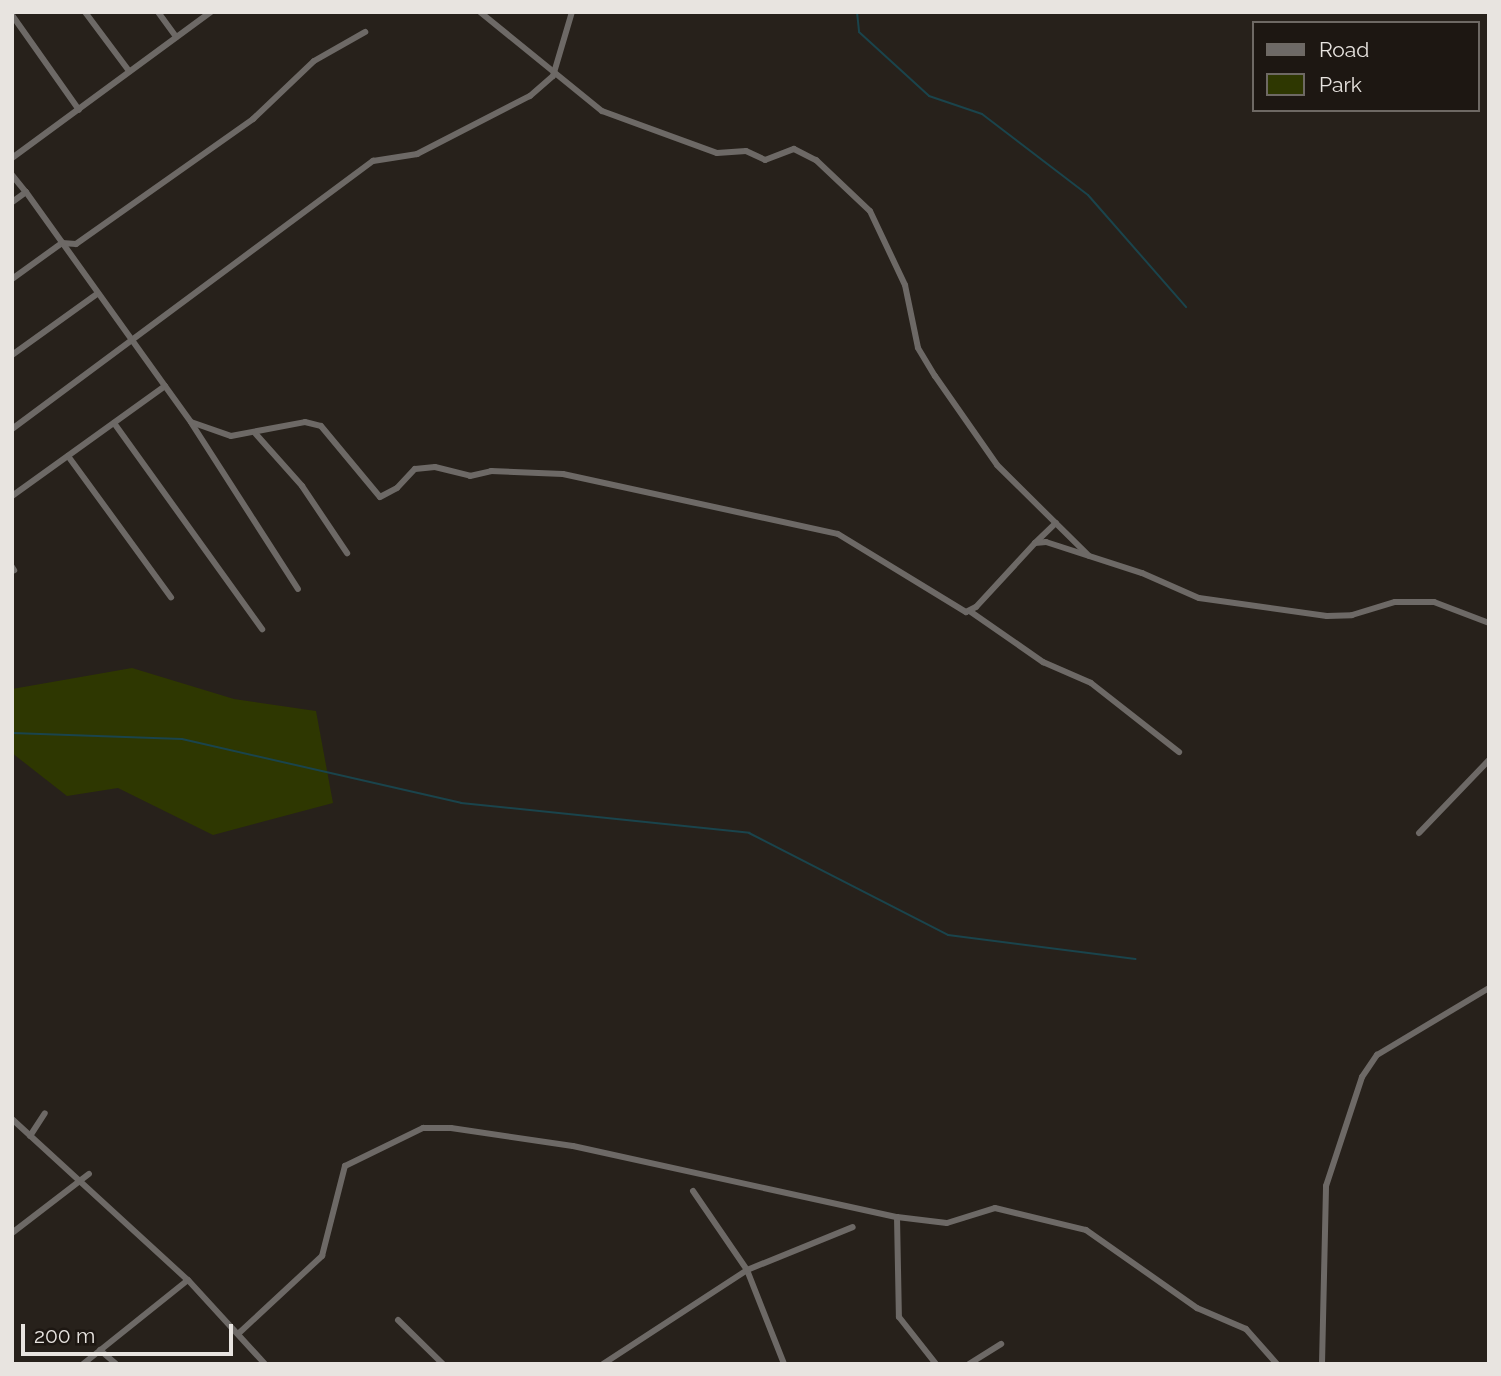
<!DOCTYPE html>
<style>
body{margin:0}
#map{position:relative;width:1501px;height:1376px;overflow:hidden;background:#27211b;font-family:Raleway,sans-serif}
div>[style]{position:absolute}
.green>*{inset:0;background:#2e3701}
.stream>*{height:2px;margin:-1px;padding:0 1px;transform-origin:1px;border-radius:1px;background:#1a444c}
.street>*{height:6px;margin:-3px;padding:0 3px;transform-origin:3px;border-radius:3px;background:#6d6966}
span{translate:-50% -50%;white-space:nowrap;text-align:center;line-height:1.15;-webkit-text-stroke:6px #1d1712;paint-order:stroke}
.frame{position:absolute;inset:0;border:14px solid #e8e4e0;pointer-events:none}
.legend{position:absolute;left:1252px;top:21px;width:228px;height:91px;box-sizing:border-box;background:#1d1712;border:2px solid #6e6964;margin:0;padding:9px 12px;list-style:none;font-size:21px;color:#e8e4e0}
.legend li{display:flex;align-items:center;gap:14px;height:35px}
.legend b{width:35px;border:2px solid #6e6964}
.scale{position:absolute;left:21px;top:1324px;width:212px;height:32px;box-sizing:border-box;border:4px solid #e8e4e0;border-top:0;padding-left:9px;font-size:21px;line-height:24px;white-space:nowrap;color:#e8e4e0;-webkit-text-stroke:5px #1d1712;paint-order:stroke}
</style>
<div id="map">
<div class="green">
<div style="clip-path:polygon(132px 668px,234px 699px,316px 711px,333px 803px,213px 835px,118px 788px,67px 796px,12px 753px,12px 689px)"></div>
</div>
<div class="stream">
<div style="left:857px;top:12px;width:20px;rotate:84deg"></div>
<div style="left:859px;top:32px;width:95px;rotate:42.4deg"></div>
<div style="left:929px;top:96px;width:56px;rotate:18.8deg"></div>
<div style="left:982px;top:114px;width:133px;rotate:37.4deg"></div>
<div style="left:1088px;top:195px;width:149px;rotate:48.8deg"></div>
<div style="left:12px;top:733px;width:170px;rotate:2deg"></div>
<div style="left:182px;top:739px;width:286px;rotate:12.9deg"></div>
<div style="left:461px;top:803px;width:290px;rotate:5.9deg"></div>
<div style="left:749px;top:833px;width:224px;rotate:27.1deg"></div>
<div style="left:948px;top:935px;width:189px;rotate:7.3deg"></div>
</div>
<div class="street">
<div style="left:85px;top:12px;width:74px;rotate:53.3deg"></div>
<div style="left:158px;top:12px;width:31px;rotate:54deg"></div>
<div style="left:480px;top:12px;width:157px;rotate:39.1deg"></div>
<div style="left:602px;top:111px;width:122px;rotate:20.1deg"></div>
<div style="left:717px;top:153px;width:29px;rotate:-4deg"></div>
<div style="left:746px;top:151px;width:21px;rotate:25deg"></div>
<div style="left:765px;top:160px;width:31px;rotate:-21deg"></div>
<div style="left:794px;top:149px;width:25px;rotate:27deg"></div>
<div style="left:816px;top:160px;width:74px;rotate:43.4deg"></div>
<div style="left:870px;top:211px;width:82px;rotate:64.7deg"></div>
<div style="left:905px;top:285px;width:64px;rotate:78.3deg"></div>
<div style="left:918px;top:348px;width:33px;rotate:59deg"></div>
<div style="left:935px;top:376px;width:108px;rotate:55.1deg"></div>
<div style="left:997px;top:465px;width:129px;rotate:44.7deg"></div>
<div style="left:12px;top:15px;width:116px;rotate:54.8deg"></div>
<div style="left:12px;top:158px;width:247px;rotate:-36.3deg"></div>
<div style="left:12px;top:175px;width:22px;rotate:51deg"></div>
<div style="left:26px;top:192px;width:17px;rotate:144deg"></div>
<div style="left:26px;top:192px;width:239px;rotate:54.4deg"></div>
<div style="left:12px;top:279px;width:62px;rotate:-35.8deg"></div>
<div style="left:62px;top:243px;width:14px;rotate:4deg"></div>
<div style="left:76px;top:244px;width:217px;rotate:-35.2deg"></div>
<div style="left:253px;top:119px;width:84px;rotate:-43.6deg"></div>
<div style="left:314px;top:61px;width:59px;rotate:-29.6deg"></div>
<div style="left:12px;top:355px;width:105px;rotate:-35.7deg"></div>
<div style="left:114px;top:423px;width:254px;rotate:54.3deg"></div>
<div style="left:192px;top:424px;width:196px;rotate:57.3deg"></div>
<div style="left:12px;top:429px;width:450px;rotate:-36.6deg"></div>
<div style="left:373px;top:161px;width:45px;rotate:-9deg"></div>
<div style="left:417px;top:154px;width:127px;rotate:-27.2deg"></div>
<div style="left:530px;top:96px;width:30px;rotate:-41deg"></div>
<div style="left:553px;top:76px;width:67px;rotate:-73.5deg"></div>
<div style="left:255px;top:433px;width:71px;rotate:48.4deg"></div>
<div style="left:302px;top:486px;width:81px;rotate:56.1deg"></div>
<div style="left:68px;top:456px;width:175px;rotate:53.9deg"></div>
<div style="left:12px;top:496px;width:188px;rotate:-35.7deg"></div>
<div style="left:165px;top:386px;width:44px;rotate:54.2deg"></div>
<div style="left:191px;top:422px;width:42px;rotate:19.3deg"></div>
<div style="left:231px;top:436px;width:75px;rotate:-10.7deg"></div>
<div style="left:305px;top:422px;width:16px;rotate:14deg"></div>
<div style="left:321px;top:426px;width:92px;rotate:50.3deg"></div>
<div style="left:380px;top:497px;width:19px;rotate:-28deg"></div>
<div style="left:397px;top:488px;width:26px;rotate:-47deg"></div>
<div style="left:415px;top:469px;width:20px;rotate:-6deg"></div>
<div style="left:435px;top:467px;width:36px;rotate:14deg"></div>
<div style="left:470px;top:476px;width:22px;rotate:-13deg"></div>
<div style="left:491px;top:471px;width:72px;rotate:2.4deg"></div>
<div style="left:563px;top:474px;width:281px;rotate:12.3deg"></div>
<div style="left:838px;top:534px;width:150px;rotate:31.4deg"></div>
<div style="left:966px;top:612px;width:11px;rotate:-27deg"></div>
<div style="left:976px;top:607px;width:87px;rotate:-47.3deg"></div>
<div style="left:1035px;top:543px;width:11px;rotate:-5deg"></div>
<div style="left:1046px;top:542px;width:101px;rotate:17.9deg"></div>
<div style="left:1142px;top:573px;width:62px;rotate:23.7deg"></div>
<div style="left:1199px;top:598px;width:129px;rotate:8deg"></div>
<div style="left:1327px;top:616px;width:25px;rotate:-2deg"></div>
<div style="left:1352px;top:615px;width:45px;rotate:-16.8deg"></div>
<div style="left:1395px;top:602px;width:39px"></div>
<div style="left:1434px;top:602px;width:59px;rotate:20.9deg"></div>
<div style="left:1035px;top:543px;width:29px;rotate:-44deg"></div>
<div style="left:12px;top:567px;width:4px;rotate:56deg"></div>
<div style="left:971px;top:612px;width:88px;rotate:34.8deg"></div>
<div style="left:1043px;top:662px;width:52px;rotate:23.6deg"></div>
<div style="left:1091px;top:683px;width:112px;rotate:38.1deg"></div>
<div style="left:1419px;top:833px;width:101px;rotate:-46.2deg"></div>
<div style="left:12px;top:1119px;width:239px;rotate:42.5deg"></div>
<div style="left:188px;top:1280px;width:114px;rotate:47.5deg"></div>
<div style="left:30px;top:1136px;width:27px;rotate:-57deg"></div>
<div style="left:693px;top:1191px;width:96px;rotate:55.6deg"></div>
<div style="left:747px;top:1270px;width:101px;rotate:68.5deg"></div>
<div style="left:897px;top:1217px;width:100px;rotate:88.9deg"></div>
<div style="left:899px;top:1317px;width:60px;rotate:51.8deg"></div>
<div style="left:12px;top:1233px;width:97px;rotate:-37.5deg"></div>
<div style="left:398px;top:1320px;width:63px;rotate:44.4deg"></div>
<div style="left:238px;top:1334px;width:115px;rotate:-42.9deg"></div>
<div style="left:322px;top:1256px;width:93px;rotate:-75.7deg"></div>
<div style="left:345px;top:1166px;width:87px;rotate:-26deg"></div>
<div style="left:423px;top:1128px;width:28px"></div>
<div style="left:451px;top:1128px;width:123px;rotate:8.4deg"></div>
<div style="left:573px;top:1146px;width:332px;rotate:12.4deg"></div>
<div style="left:897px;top:1217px;width:50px;rotate:6.8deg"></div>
<div style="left:947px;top:1223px;width:50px;rotate:-17.4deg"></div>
<div style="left:995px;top:1208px;width:94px;rotate:13.6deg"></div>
<div style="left:1086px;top:1230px;width:136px;rotate:35.1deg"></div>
<div style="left:1197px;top:1308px;width:53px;rotate:23.2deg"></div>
<div style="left:1246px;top:1329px;width:47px;rotate:48.5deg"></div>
<div style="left:100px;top:1350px;width:21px;rotate:41deg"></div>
<div style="left:83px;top:1364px;width:134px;rotate:-38.7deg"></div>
<div style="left:603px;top:1364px;width:172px;rotate:-33.1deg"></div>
<div style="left:747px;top:1270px;width:114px;rotate:-22.1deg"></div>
<div style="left:969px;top:1364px;width:38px;rotate:-32deg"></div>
<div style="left:1322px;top:1364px;width:178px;rotate:-88.7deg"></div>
<div style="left:1326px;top:1186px;width:115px;rotate:-71.7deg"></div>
<div style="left:1362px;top:1077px;width:27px;rotate:-56deg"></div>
<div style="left:1377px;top:1055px;width:131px;rotate:-30.9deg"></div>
</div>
<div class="frame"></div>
<ul class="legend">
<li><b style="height:9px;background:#6d6966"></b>Road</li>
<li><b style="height:19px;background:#2e3701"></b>Park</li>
</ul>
<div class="scale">200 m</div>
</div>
